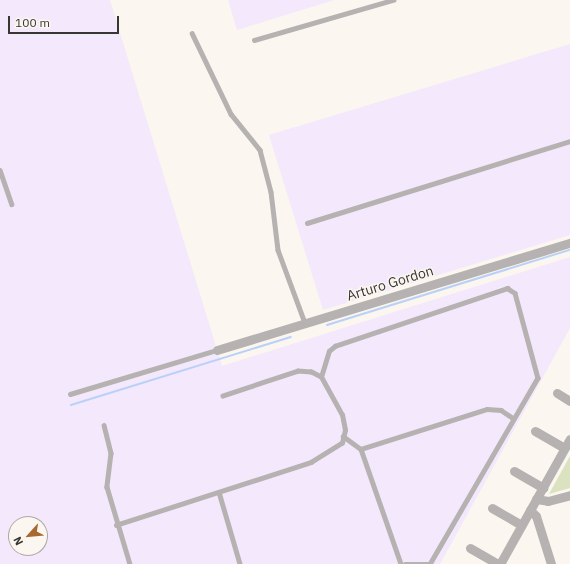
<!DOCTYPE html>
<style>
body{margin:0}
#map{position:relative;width:570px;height:564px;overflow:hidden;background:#fbf6ef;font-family:"IBM Plex Sans",sans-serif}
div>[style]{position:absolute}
.industrial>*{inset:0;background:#f4e8fc}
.green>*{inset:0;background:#dae2bf}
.stream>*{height:2px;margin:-1px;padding:0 1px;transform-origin:1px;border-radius:1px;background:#b9d1f8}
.service>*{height:4.5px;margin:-2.25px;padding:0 2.25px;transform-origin:2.25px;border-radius:2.25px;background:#b6b2b1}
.minor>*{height:9px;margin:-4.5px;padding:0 4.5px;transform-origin:4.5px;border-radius:4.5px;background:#b6b2b1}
span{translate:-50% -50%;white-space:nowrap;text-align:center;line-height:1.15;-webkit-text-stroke:3px #fbf6ef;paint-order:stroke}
.street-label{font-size:14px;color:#373633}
.north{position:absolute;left:8px;top:516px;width:40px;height:40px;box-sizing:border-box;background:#fbf6ef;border:1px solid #ada9a4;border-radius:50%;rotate:243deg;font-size:11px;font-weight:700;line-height:16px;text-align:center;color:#373633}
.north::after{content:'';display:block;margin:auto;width:14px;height:18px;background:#a86831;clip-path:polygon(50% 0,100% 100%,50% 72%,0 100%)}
.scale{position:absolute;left:8px;top:16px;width:111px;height:18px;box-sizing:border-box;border:2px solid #373633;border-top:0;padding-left:5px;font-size:12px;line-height:14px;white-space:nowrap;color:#373633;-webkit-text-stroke:3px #fbf6ef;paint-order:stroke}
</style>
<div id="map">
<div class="industrial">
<div style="clip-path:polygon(evenodd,0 0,110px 0,222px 366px,570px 257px,570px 328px,440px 564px,0 564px,0 0,16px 524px,40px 524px,40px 548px,16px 548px,16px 524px)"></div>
<div style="clip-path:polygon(228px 0,334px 0,237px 30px)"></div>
<div style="clip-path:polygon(570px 44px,570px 235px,323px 310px,269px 135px)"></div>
</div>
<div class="green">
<div style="clip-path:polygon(570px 456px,570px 488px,549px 494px)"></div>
</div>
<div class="stream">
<div style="left:327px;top:325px;width:254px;rotate:-17.2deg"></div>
<div style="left:71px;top:405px;width:230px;rotate:-17.2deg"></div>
</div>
<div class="service">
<div style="left:192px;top:33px;width:90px;rotate:64.3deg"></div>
<div style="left:231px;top:114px;width:46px;rotate:51.1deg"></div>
<div style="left:260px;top:150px;width:43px;rotate:75.3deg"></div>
<div style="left:271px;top:192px;width:58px;rotate:83.1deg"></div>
<div style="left:278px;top:250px;width:78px;rotate:69.7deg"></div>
<div style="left:254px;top:40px;width:145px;rotate:-16.1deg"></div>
<div style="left:0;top:170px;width:36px;rotate:71deg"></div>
<div style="left:307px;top:223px;width:275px;rotate:-17.3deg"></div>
<div style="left:321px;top:377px;width:27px;rotate:-73deg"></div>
<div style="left:329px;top:351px;width:8px;rotate:-40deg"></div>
<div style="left:335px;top:346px;width:182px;rotate:-18.6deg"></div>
<div style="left:507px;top:288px;width:9px;rotate:32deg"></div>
<div style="left:515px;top:293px;width:88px;rotate:74.9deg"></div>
<div style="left:538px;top:378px;width:215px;rotate:120.1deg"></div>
<div style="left:70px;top:394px;width:153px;rotate:-16.7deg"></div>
<div style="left:104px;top:425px;width:29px;rotate:76deg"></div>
<div style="left:111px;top:453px;width:34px;rotate:97deg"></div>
<div style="left:107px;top:487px;width:80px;rotate:73.4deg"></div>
<div style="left:343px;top:436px;width:22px;rotate:36deg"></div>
<div style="left:361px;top:449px;width:122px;rotate:70.8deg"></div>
<div style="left:361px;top:449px;width:132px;rotate:-17.6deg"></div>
<div style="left:487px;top:409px;width:14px;rotate:4deg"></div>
<div style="left:501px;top:410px;width:14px;rotate:34deg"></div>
<div style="left:219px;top:492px;width:75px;rotate:73.7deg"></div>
<div style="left:116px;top:525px;width:205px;rotate:-17.9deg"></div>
<div style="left:311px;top:462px;width:36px;rotate:-32deg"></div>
<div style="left:342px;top:443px;width:13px;rotate:-77deg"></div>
<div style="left:345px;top:430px;width:15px;rotate:-101deg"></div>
<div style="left:342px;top:415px;width:43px;rotate:-118.9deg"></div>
<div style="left:321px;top:377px;width:11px;rotate:-153deg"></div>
<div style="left:311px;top:372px;width:13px;rotate:-176deg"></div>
<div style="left:298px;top:371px;width:79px;rotate:161.6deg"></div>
<div style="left:405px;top:564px;width:23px"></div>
</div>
<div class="minor">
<div style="left:217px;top:350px;width:369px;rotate:-16.9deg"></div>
<div style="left:557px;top:393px;width:15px;rotate:32deg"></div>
<div style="left:535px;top:431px;width:34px;rotate:30deg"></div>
<div style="left:514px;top:471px;width:34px;rotate:30deg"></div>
<div style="left:536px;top:499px;width:12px;rotate:9deg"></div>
<div style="left:548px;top:501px;width:23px;rotate:-15deg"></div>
<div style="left:492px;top:508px;width:34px;rotate:30deg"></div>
<div style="left:530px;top:510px;width:8px;rotate:45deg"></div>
<div style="left:536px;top:516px;width:50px;rotate:72.6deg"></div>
<div style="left:470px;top:548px;width:32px;rotate:30deg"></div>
<div style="left:500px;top:564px;width:143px;rotate:-60.8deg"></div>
</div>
<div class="street-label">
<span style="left:390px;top:283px;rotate:-17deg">Arturo Gordon</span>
</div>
<div class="north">N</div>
<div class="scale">100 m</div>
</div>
